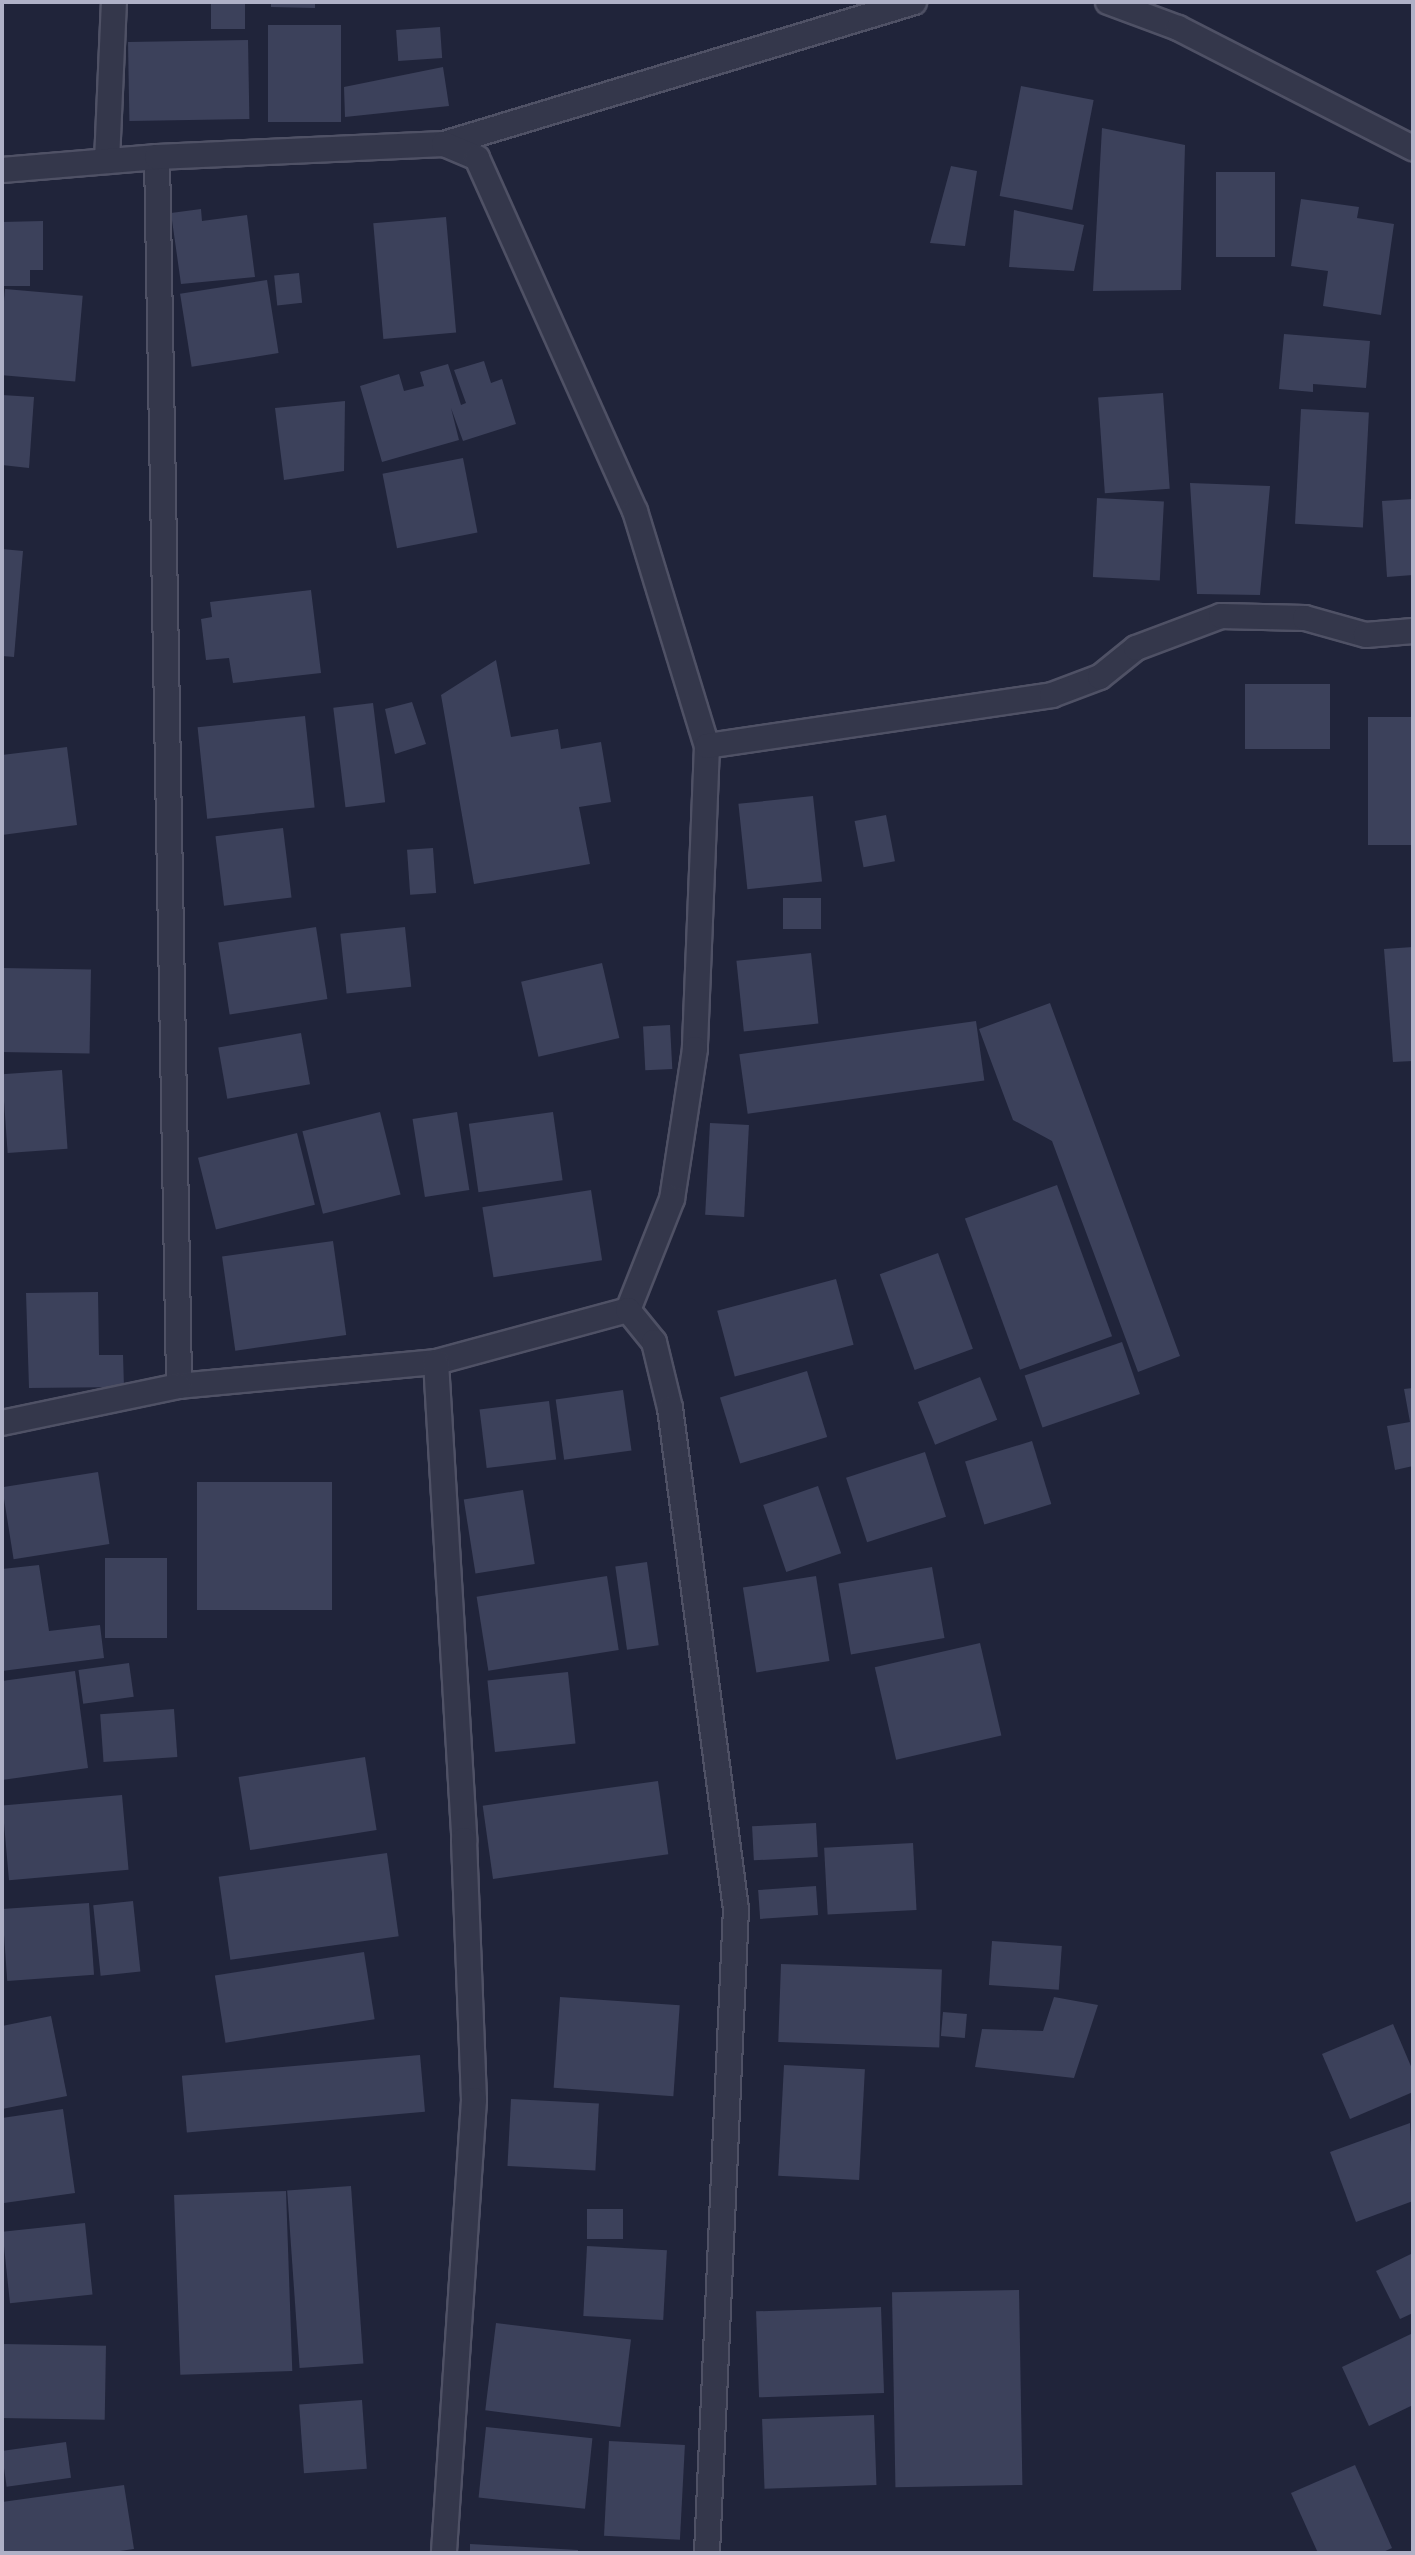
<!DOCTYPE html>
<style>
body{margin:0}
#map{position:relative;width:1415px;height:2555px;overflow:hidden;background:#20243a;font-family:"Space Grotesk",sans-serif}
div>[style]{position:absolute}
.building>*{inset:0;background:#3c415b;transform-origin:0 0}
.roads{filter:drop-shadow(2px 0 #4f5165) drop-shadow(-2px 0 #4f5165) drop-shadow(0 2px #4f5165) drop-shadow(0 -2px #4f5165)}
.street>*{height:24px;margin:-12px;padding:0 12px;transform-origin:12px;border-radius:12px;background:#34374b}
span{translate:-50% -50%;white-space:nowrap;text-align:center;line-height:1.15;-webkit-text-stroke:7px #191d2f;paint-order:stroke}
.frame{position:absolute;inset:0;border:4px solid #afb1c7;pointer-events:none}
</style>
<div id="map">
<div class="building">
<div style="left:211px;top:2px;width:34px;height:27px"></div>
<div style="clip-path:polygon(271px 2px,315px 2px,315px 8px,271px 7px)"></div>
<div style="left:268px;top:25px;width:73px;height:97px"></div>
<div style="left:440px;top:27px;width:31px;height:44px;rotate:86deg"></div>
<div style="left:248px;top:40px;width:79px;height:120px;rotate:89deg"></div>
<div style="clip-path:polygon(443px 67px,449px 106px,345px 117px,344px 87px)"></div>
<div style="left:1021px;top:86px;width:74px;height:112px;rotate:11deg"></div>
<div style="clip-path:polygon(1102px 128px,1185px 145px,1181px 290px,1093px 291px)"></div>
<div style="clip-path:polygon(951px 166px,977px 171px,965px 246px,930px 243px)"></div>
<div style="left:1216px;top:172px;width:59px;height:85px"></div>
<div style="clip-path:polygon(1301px 199px,1359px 207px,1357px 218px,1394px 224px,1381px 315px,1323px 306px,1328px 271px,1291px 266px)"></div>
<div style="clip-path:polygon(201px 209px,202px 221px,247px 215px,255px 277px,181px 284px,171px 213px)"></div>
<div style="clip-path:polygon(1014px 210px,1084px 225px,1074px 271px,1009px 267px)"></div>
<div style="left:446px;top:217px;width:116px;height:73px;rotate:85deg"></div>
<div style="clip-path:polygon(43px 221px,43px 270px,30px 270px,30px 286px,2px 286px,2px 222px)"></div>
<div style="left:299px;top:273px;width:30px;height:25px;rotate:84deg"></div>
<div style="left:267px;top:280px;width:74px;height:88px;rotate:81deg"></div>
<div style="left:5px;top:289px;width:78px;height:86px;rotate:5deg"></div>
<div style="clip-path:polygon(1284px 334px,1370px 341px,1366px 388px,1313px 384px,1313px 392px,1279px 389px)"></div>
<div style="clip-path:polygon(484px 361px,491px 383px,502px 379px,516px 424px,463px 441px,451px 408px,459px 440px,382px 462px,360px 386px,399px 374px,404px 391px,424px 386px,420px 372px,448px 364px,461px 405px,466px 403px,454px 370px)"></div>
<div style="left:1163px;top:393px;width:96px;height:65px;rotate:86deg"></div>
<div style="clip-path:polygon(2px 395px,34px 397px,29px 468px,2px 465px)"></div>
<div style="clip-path:polygon(345px 401px,344px 471px,284px 480px,275px 408px)"></div>
<div style="left:1301px;top:409px;width:68px;height:115px;rotate:3deg"></div>
<div style="left:463px;top:458px;width:76px;height:82px;rotate:79deg"></div>
<div style="clip-path:polygon(1190px 483px,1270px 486px,1260px 595px,1197px 594px)"></div>
<div style="left:1097px;top:498px;width:67px;height:79px;rotate:3deg"></div>
<div style="clip-path:polygon(1413px 499px,1413px 575px,1387px 577px,1382px 501px)"></div>
<div style="clip-path:polygon(2px 549px,23px 551px,14px 657px,2px 656px)"></div>
<div style="clip-path:polygon(311px 590px,321px 673px,233px 683px,229px 658px,206px 660px,201px 619px,212px 617px,210px 602px)"></div>
<div style="clip-path:polygon(496px 660px,511px 737px,558px 729px,561px 749px,601px 742px,611px 802px,579px 807px,590px 864px,474px 884px,441px 695px)"></div>
<div style="left:1245px;top:684px;width:85px;height:65px"></div>
<div style="clip-path:polygon(412px 702px,426px 744px,395px 754px,385px 709px)"></div>
<div style="left:373px;top:703px;width:100px;height:40px;rotate:83deg"></div>
<div style="left:305px;top:716px;width:92px;height:108px;rotate:84deg"></div>
<div style="left:1413px;top:717px;width:128px;height:45px;rotate:90deg"></div>
<div style="clip-path:polygon(67px 747px,77px 825px,2px 835px,2px 755px)"></div>
<div style="left:813px;top:796px;width:86px;height:75px;rotate:84deg"></div>
<div style="left:886px;top:815px;width:47px;height:32px;rotate:79deg"></div>
<div style="left:283px;top:828px;width:70px;height:68px;rotate:83deg"></div>
<div style="left:433px;top:848px;width:45px;height:26px;rotate:86deg"></div>
<div style="left:821px;top:898px;width:31px;height:38px;rotate:90deg"></div>
<div style="left:316px;top:927px;width:73px;height:99px;rotate:81deg"></div>
<div style="left:405px;top:927px;width:60px;height:65px;rotate:84deg"></div>
<div style="clip-path:polygon(1413px 947px,1413px 1061px,1393px 1062px,1384px 949px)"></div>
<div style="left:811px;top:953px;width:71px;height:75px;rotate:84deg"></div>
<div style="left:602px;top:963px;width:77px;height:83px;rotate:77deg"></div>
<div style="left:2px;top:968px;width:89px;height:84px;rotate:1deg"></div>
<div style="clip-path:polygon(1050px 1003px,1180px 1356px,1138px 1372px,1052px 1141px,1013px 1120px,979px 1029px)"></div>
<div style="left:976px;top:1021px;width:60px;height:239px;rotate:82deg"></div>
<div style="left:670px;top:1025px;width:44px;height:27px;rotate:87deg"></div>
<div style="left:301px;top:1033px;width:52px;height:84px;rotate:80deg"></div>
<div style="left:62px;top:1070px;width:79px;height:60px;rotate:86deg"></div>
<div style="left:380px;top:1112px;width:85px;height:80px;rotate:76deg"></div>
<div style="left:457px;top:1112px;width:79px;height:45px;rotate:81deg"></div>
<div style="left:553px;top:1112px;width:69px;height:85px;rotate:82deg"></div>
<div style="left:710px;top:1123px;width:39px;height:92px;rotate:3deg"></div>
<div style="left:297px;top:1133px;width:74px;height:102px;rotate:76deg"></div>
<div style="left:1057px;top:1185px;width:161px;height:98px;rotate:70deg"></div>
<div style="left:591px;top:1190px;width:71px;height:110px;rotate:81deg"></div>
<div style="left:333px;top:1241px;width:95px;height:112px;rotate:82deg"></div>
<div style="left:938px;top:1253px;width:102px;height:62px;rotate:70deg"></div>
<div style="left:836px;top:1279px;width:68px;height:123px;rotate:75deg"></div>
<div style="clip-path:polygon(98px 1292px,99px 1355px,123px 1355px,124px 1387px,29px 1388px,26px 1293px)"></div>
<div style="left:1122px;top:1342px;width:55px;height:103px;rotate:71deg"></div>
<div style="left:807px;top:1371px;width:69px;height:91px;rotate:73deg"></div>
<div style="left:980px;top:1377px;width:46px;height:67px;rotate:68deg"></div>
<div style="clip-path:polygon(1413px 1388px,1413px 1466px,1395px 1470px,1387px 1426px,1410px 1422px,1404px 1389px)"></div>
<div style="left:623px;top:1390px;width:61px;height:68px;rotate:82deg"></div>
<div style="left:549px;top:1401px;width:59px;height:70px;rotate:83deg"></div>
<div style="left:1032px;top:1441px;width:66px;height:70px;rotate:73deg"></div>
<div style="left:925px;top:1452px;width:68px;height:83px;rotate:72deg"></div>
<div style="left:98px;top:1472px;width:73px;height:97px;rotate:81deg"></div>
<div style="left:197px;top:1482px;width:135px;height:128px"></div>
<div style="left:818px;top:1486px;width:71px;height:58px;rotate:71deg"></div>
<div style="left:523px;top:1490px;width:75px;height:60px;rotate:81deg"></div>
<div style="left:105px;top:1558px;width:62px;height:80px"></div>
<div style="left:647px;top:1562px;width:84px;height:32px;rotate:82deg"></div>
<div style="clip-path:polygon(39px 1565px,49px 1631px,100px 1625px,104px 1658px,2px 1671px,2px 1569px)"></div>
<div style="left:932px;top:1567px;width:72px;height:95px;rotate:80deg"></div>
<div style="left:607px;top:1576px;width:75px;height:132px;rotate:81deg"></div>
<div style="left:816px;top:1576px;width:86px;height:74px;rotate:81deg"></div>
<div style="left:980px;top:1643px;width:95px;height:108px;rotate:77deg"></div>
<div style="left:129px;top:1663px;width:34px;height:51px;rotate:82deg"></div>
<div style="clip-path:polygon(75px 1671px,88px 1768px,2px 1780px,2px 1681px)"></div>
<div style="left:568px;top:1672px;width:72px;height:81px;rotate:84deg"></div>
<div style="left:174px;top:1709px;width:48px;height:74px;rotate:86deg"></div>
<div style="left:365px;top:1757px;width:74px;height:128px;rotate:81deg"></div>
<div style="left:658px;top:1781px;width:74px;height:177px;rotate:82deg"></div>
<div style="left:122px;top:1795px;width:75px;height:120px;rotate:85deg"></div>
<div style="left:816px;top:1823px;width:34px;height:64px;rotate:87deg"></div>
<div style="left:913px;top:1843px;width:67px;height:89px;rotate:87deg"></div>
<div style="left:387px;top:1853px;width:84px;height:170px;rotate:82deg"></div>
<div style="left:816px;top:1886px;width:29px;height:58px;rotate:86deg"></div>
<div style="left:133px;top:1901px;width:71px;height:40px;rotate:84deg"></div>
<div style="left:89px;top:1903px;width:72px;height:87px;rotate:86deg"></div>
<div style="left:992px;top:1941px;width:70px;height:44px;rotate:4deg"></div>
<div style="left:364px;top:1952px;width:68px;height:151px;rotate:81deg"></div>
<div style="left:781px;top:1964px;width:161px;height:78px;rotate:2deg"></div>
<div style="left:560px;top:1997px;width:120px;height:91px;rotate:4deg"></div>
<div style="clip-path:polygon(1054px 1997px,1098px 2005px,1074px 2078px,975px 2067px,982px 2029px,1043px 2031px)"></div>
<div style="left:943px;top:2012px;width:24px;height:24px;rotate:5deg"></div>
<div style="clip-path:polygon(51px 2016px,67px 2096px,2px 2109px,2px 2026px)"></div>
<div style="clip-path:polygon(1393px 2024px,1413px 2071px,1413px 2092px,1350px 2119px,1322px 2054px)"></div>
<div style="left:420px;top:2055px;width:57px;height:239px;rotate:85deg"></div>
<div style="left:784px;top:2065px;width:81px;height:111px;rotate:3deg"></div>
<div style="left:511px;top:2099px;width:88px;height:67px;rotate:3deg"></div>
<div style="clip-path:polygon(63px 2109px,75px 2193px,4px 2203px,2px 2118px)"></div>
<div style="clip-path:polygon(1410px 2123px,1413px 2201px,1356px 2222px,1330px 2152px)"></div>
<div style="left:351px;top:2186px;width:178px;height:64px;rotate:86deg"></div>
<div style="left:286px;top:2191px;width:180px;height:112px;rotate:88deg"></div>
<div style="left:587px;top:2209px;width:36px;height:30px"></div>
<div style="left:85px;top:2223px;width:72px;height:83px;rotate:84deg"></div>
<div style="left:587px;top:2246px;width:80px;height:70px;rotate:3deg"></div>
<div style="clip-path:polygon(1413px 2253px,1413px 2313px,1400px 2319px,1376px 2271px)"></div>
<div style="left:1019px;top:2290px;width:195px;height:127px;rotate:89deg"></div>
<div style="left:881px;top:2307px;width:86px;height:125px;rotate:88deg"></div>
<div style="left:496px;top:2323px;width:136px;height:88px;rotate:7deg"></div>
<div style="clip-path:polygon(1413px 2333px,1413px 2405px,1369px 2426px,1342px 2367px)"></div>
<div style="left:2px;top:2344px;width:104px;height:74px;rotate:1deg"></div>
<div style="left:362px;top:2400px;width:69px;height:63px;rotate:86deg"></div>
<div style="left:874px;top:2415px;width:70px;height:112px;rotate:88deg"></div>
<div style="left:486px;top:2427px;width:107px;height:71px;rotate:6deg"></div>
<div style="left:609px;top:2441px;width:76px;height:95px;rotate:3deg"></div>
<div style="left:66px;top:2442px;width:36px;height:65px;rotate:82deg"></div>
<div style="clip-path:polygon(1355px 2465px,1392px 2548px,1381px 2553px,1318px 2553px,1291px 2493px)"></div>
<div style="clip-path:polygon(124px 2485px,134px 2549px,106px 2553px,2px 2553px,2px 2502px)"></div>
<div style="clip-path:polygon(470px 2544px,578px 2550px,578px 2553px,470px 2553px)"></div>
</div>
<div class="roads">
<div class="street">
<div style="left:1108px;top:2px;width:75px;rotate:20.4deg"></div>
<div style="left:1178px;top:28px;width:264px;rotate:27.1deg"></div>
<div style="left:444px;top:144px;width:491px;rotate:-16.8deg"></div>
<div style="left:157px;top:157px;width:1229px;rotate:88.97deg"></div>
<div style="left:107px;top:161px;width:159px;rotate:-87.5deg"></div>
<div style="left:2px;top:170px;width:156px;rotate:-4.8deg"></div>
<div style="left:157px;top:157px;width:287px;rotate:-2.6deg"></div>
<div style="left:444px;top:144px;width:36px;rotate:23deg"></div>
<div style="left:477px;top:158px;width:387px;rotate:65.9deg"></div>
<div style="left:635px;top:511px;width:246px;rotate:73deg"></div>
<div style="left:707px;top:746px;width:303px;rotate:92.3deg"></div>
<div style="left:695px;top:1049px;width:152px;rotate:98.7deg"></div>
<div style="left:672px;top:1199px;width:119px;rotate:111.6deg"></div>
<div style="left:628px;top:1310px;width:199px;rotate:164.8deg"></div>
<div style="left:436px;top:1362px;width:258px;rotate:174.7deg"></div>
<div style="left:179px;top:1386px;width:181px;rotate:168.2deg"></div>
<div style="left:707px;top:746px;width:349px;rotate:-8.4deg"></div>
<div style="left:1052px;top:695px;width:51px;rotate:-20.6deg"></div>
<div style="left:1100px;top:677px;width:46px;rotate:-38.9deg"></div>
<div style="left:1136px;top:648px;width:91px;rotate:-20.6deg"></div>
<div style="left:1221px;top:616px;width:84px;rotate:1.4deg"></div>
<div style="left:1305px;top:618px;width:63px;rotate:15.6deg"></div>
<div style="left:1366px;top:635px;width:47px;rotate:-4.9deg"></div>
<div style="left:628px;top:1310px;width:41px;rotate:50.9deg"></div>
<div style="left:654px;top:1342px;width:68px;rotate:76.4deg"></div>
<div style="left:670px;top:1408px;width:505px;rotate:82.5deg"></div>
<div style="left:736px;top:1909px;width:645px;rotate:92.58deg"></div>
<div style="left:436px;top:1362px;width:479px;rotate:86.6deg"></div>
<div style="left:464px;top:1840px;width:260px;rotate:87.8deg"></div>
<div style="left:474px;top:2100px;width:454px;rotate:93.8deg"></div>
</div>
</div>
<div class="frame"></div>
</div>
